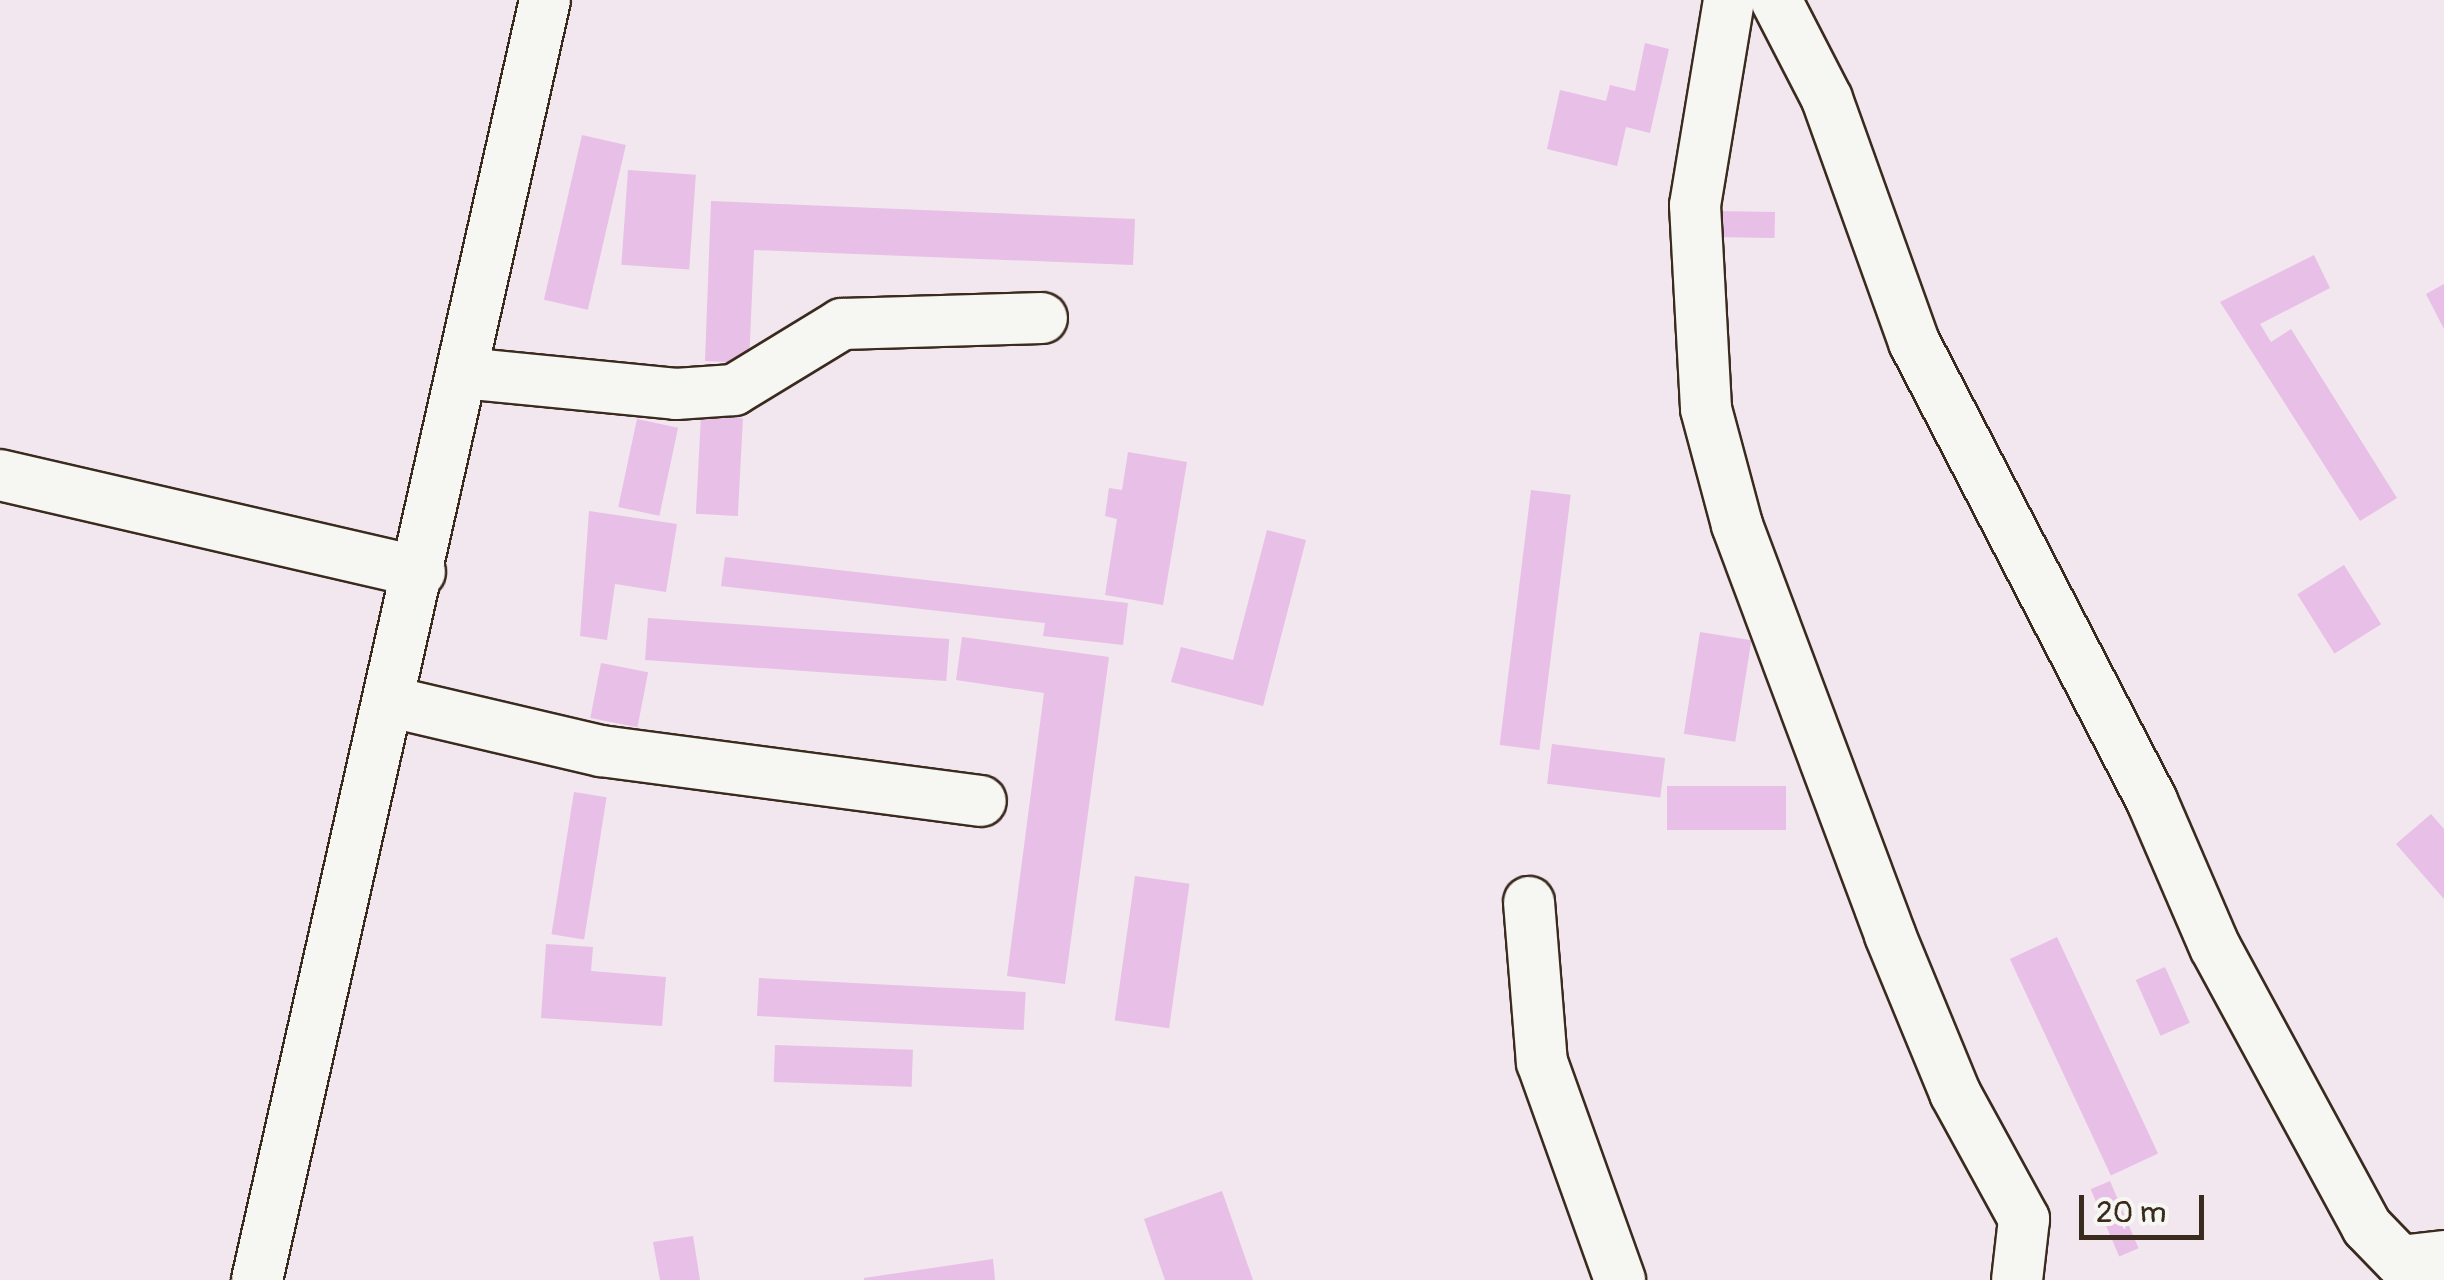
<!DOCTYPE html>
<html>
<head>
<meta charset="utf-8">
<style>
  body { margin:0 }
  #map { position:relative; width:2444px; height:1280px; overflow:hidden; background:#f2e6ef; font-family:Pangolin,sans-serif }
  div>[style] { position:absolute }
  .building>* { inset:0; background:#e8bfe7; transform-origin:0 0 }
  .roads { filter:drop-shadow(2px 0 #3b2a1e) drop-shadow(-2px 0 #3b2a1e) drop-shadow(0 2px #3b2a1e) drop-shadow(0 -2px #3b2a1e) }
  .minor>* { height:50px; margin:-25px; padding:0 25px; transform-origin:25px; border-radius:25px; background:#f6f6f2 }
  span { translate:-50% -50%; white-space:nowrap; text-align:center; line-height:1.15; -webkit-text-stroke:8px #f6f6f2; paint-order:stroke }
  .scale { position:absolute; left:2079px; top:1195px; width:125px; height:45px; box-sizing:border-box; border:5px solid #3b2a1e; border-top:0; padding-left:12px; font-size:30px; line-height:35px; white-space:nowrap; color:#3b2a1e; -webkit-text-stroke:8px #f6f6f2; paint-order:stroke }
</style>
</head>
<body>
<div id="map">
  <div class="building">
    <i style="clip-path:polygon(1645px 43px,1669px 49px,1650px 133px,1626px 127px,1617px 166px,1547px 149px,1560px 90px,1606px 101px,1610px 85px,1635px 91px)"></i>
    <i style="left:582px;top:135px;width:45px;height:169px;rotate:13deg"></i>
    <i style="left:628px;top:170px;width:68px;height:95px;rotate:4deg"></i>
    <i style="clip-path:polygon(711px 201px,1135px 219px,1133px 265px,754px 250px,749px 363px,705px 361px)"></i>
    <i style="left:1716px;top:211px;width:59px;height:26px;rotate:1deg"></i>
    <i style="clip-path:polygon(2314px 255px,2330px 288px,2260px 324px,2271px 342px,2291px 329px,2397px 498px,2360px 521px,2220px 302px)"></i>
    <i style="clip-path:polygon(2444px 284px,2444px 329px,2426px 294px)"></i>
    <i style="left:701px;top:416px;width:42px;height:98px;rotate:3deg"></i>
    <i style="left:637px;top:419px;width:42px;height:90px;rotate:12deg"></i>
    <i style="clip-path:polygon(1128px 452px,1187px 462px,1163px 605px,1105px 595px,1117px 519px,1105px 516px,1109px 488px,1122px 490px)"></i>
    <i style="left:1531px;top:490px;width:40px;height:257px;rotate:7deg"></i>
    <i style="clip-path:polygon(589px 511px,677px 524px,666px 592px,615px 584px,607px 640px,580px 636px)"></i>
    <i style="clip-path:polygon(1267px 530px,1306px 540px,1263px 706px,1171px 682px,1181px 647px,1233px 660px)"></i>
    <i style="clip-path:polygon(725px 557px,1128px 603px,1123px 645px,1043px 636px,1045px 623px,721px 586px)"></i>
    <i style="left:2344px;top:565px;width:70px;height:55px;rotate:58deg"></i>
    <i style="left:648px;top:618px;width:302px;height:42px;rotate:4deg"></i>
    <i style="left:1700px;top:632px;width:52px;height:103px;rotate:9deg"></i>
    <i style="clip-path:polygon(962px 637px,1109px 657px,1065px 984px,1007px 976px,1044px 693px,956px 680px)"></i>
    <i style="left:601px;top:663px;width:48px;height:56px;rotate:11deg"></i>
    <i style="left:1552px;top:744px;width:114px;height:40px;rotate:7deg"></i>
    <i style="left:1786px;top:786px;width:44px;height:119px;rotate:90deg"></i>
    <i style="left:574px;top:792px;width:33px;height:144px;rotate:9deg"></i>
    <i style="clip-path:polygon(2431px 814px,2444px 829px,2444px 899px,2396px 844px)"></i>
    <i style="left:1135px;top:876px;width:55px;height:146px;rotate:8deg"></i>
    <i style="left:2057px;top:937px;width:239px;height:52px;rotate:65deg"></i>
    <i style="clip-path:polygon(546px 944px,593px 947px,591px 971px,666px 977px,662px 1026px,541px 1018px)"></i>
    <i style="left:2165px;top:967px;width:61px;height:32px;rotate:66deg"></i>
    <i style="left:759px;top:978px;width:267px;height:38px;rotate:3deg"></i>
    <i style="left:775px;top:1045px;width:138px;height:37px;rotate:2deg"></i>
    <i style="left:2110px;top:1181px;width:73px;height:21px;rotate:67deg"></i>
    <i style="clip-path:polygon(1222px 1191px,1253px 1280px,1165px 1280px,1144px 1219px)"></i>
    <i style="clip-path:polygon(693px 1236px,700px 1280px,660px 1280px,653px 1242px)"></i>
    <i style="clip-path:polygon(993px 1259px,995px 1280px,864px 1280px,864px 1278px)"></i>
  </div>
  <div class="roads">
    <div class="minor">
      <i style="left:1729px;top:0;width:208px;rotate:99.4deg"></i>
      <i style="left:1695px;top:205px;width:204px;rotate:86.9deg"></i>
      <i style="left:1706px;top:409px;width:120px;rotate:75deg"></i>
      <i style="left:1737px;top:525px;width:438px;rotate:69.5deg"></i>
      <i style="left:1890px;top:935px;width:171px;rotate:67.6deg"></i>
      <i style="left:1955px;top:1093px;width:144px;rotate:61.3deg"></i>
      <i style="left:2024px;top:1219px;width:61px;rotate:96.5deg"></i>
      <i style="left:1776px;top:0;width:111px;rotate:62.7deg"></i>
      <i style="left:1827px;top:99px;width:258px;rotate:70.3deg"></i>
      <i style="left:1914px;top:342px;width:517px;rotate:62.59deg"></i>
      <i style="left:2152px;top:801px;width:159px;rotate:66.7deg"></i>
      <i style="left:2215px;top:947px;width:319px;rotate:61.5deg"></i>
      <i style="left:2367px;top:1227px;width:47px;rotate:45.9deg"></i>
      <i style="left:2400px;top:1261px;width:44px;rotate:-6.5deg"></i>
      <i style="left:463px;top:373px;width:214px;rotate:5.6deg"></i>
      <i style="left:676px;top:394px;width:58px;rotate:-3.9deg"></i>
      <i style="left:734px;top:390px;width:127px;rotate:-31.4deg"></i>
      <i style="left:842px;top:324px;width:200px;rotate:-1.7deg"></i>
      <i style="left:0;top:475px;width:431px;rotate:13deg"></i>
      <i style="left:392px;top:702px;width:215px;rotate:13.2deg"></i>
      <i style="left:601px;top:751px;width:383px;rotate:7.5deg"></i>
      <i style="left:1529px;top:902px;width:161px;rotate:85.4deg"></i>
      <i style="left:1542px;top:1062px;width:232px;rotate:70.3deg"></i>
      <i style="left:257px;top:1280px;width:1312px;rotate:-77.32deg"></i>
    </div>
  </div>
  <div class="scale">20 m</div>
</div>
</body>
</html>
